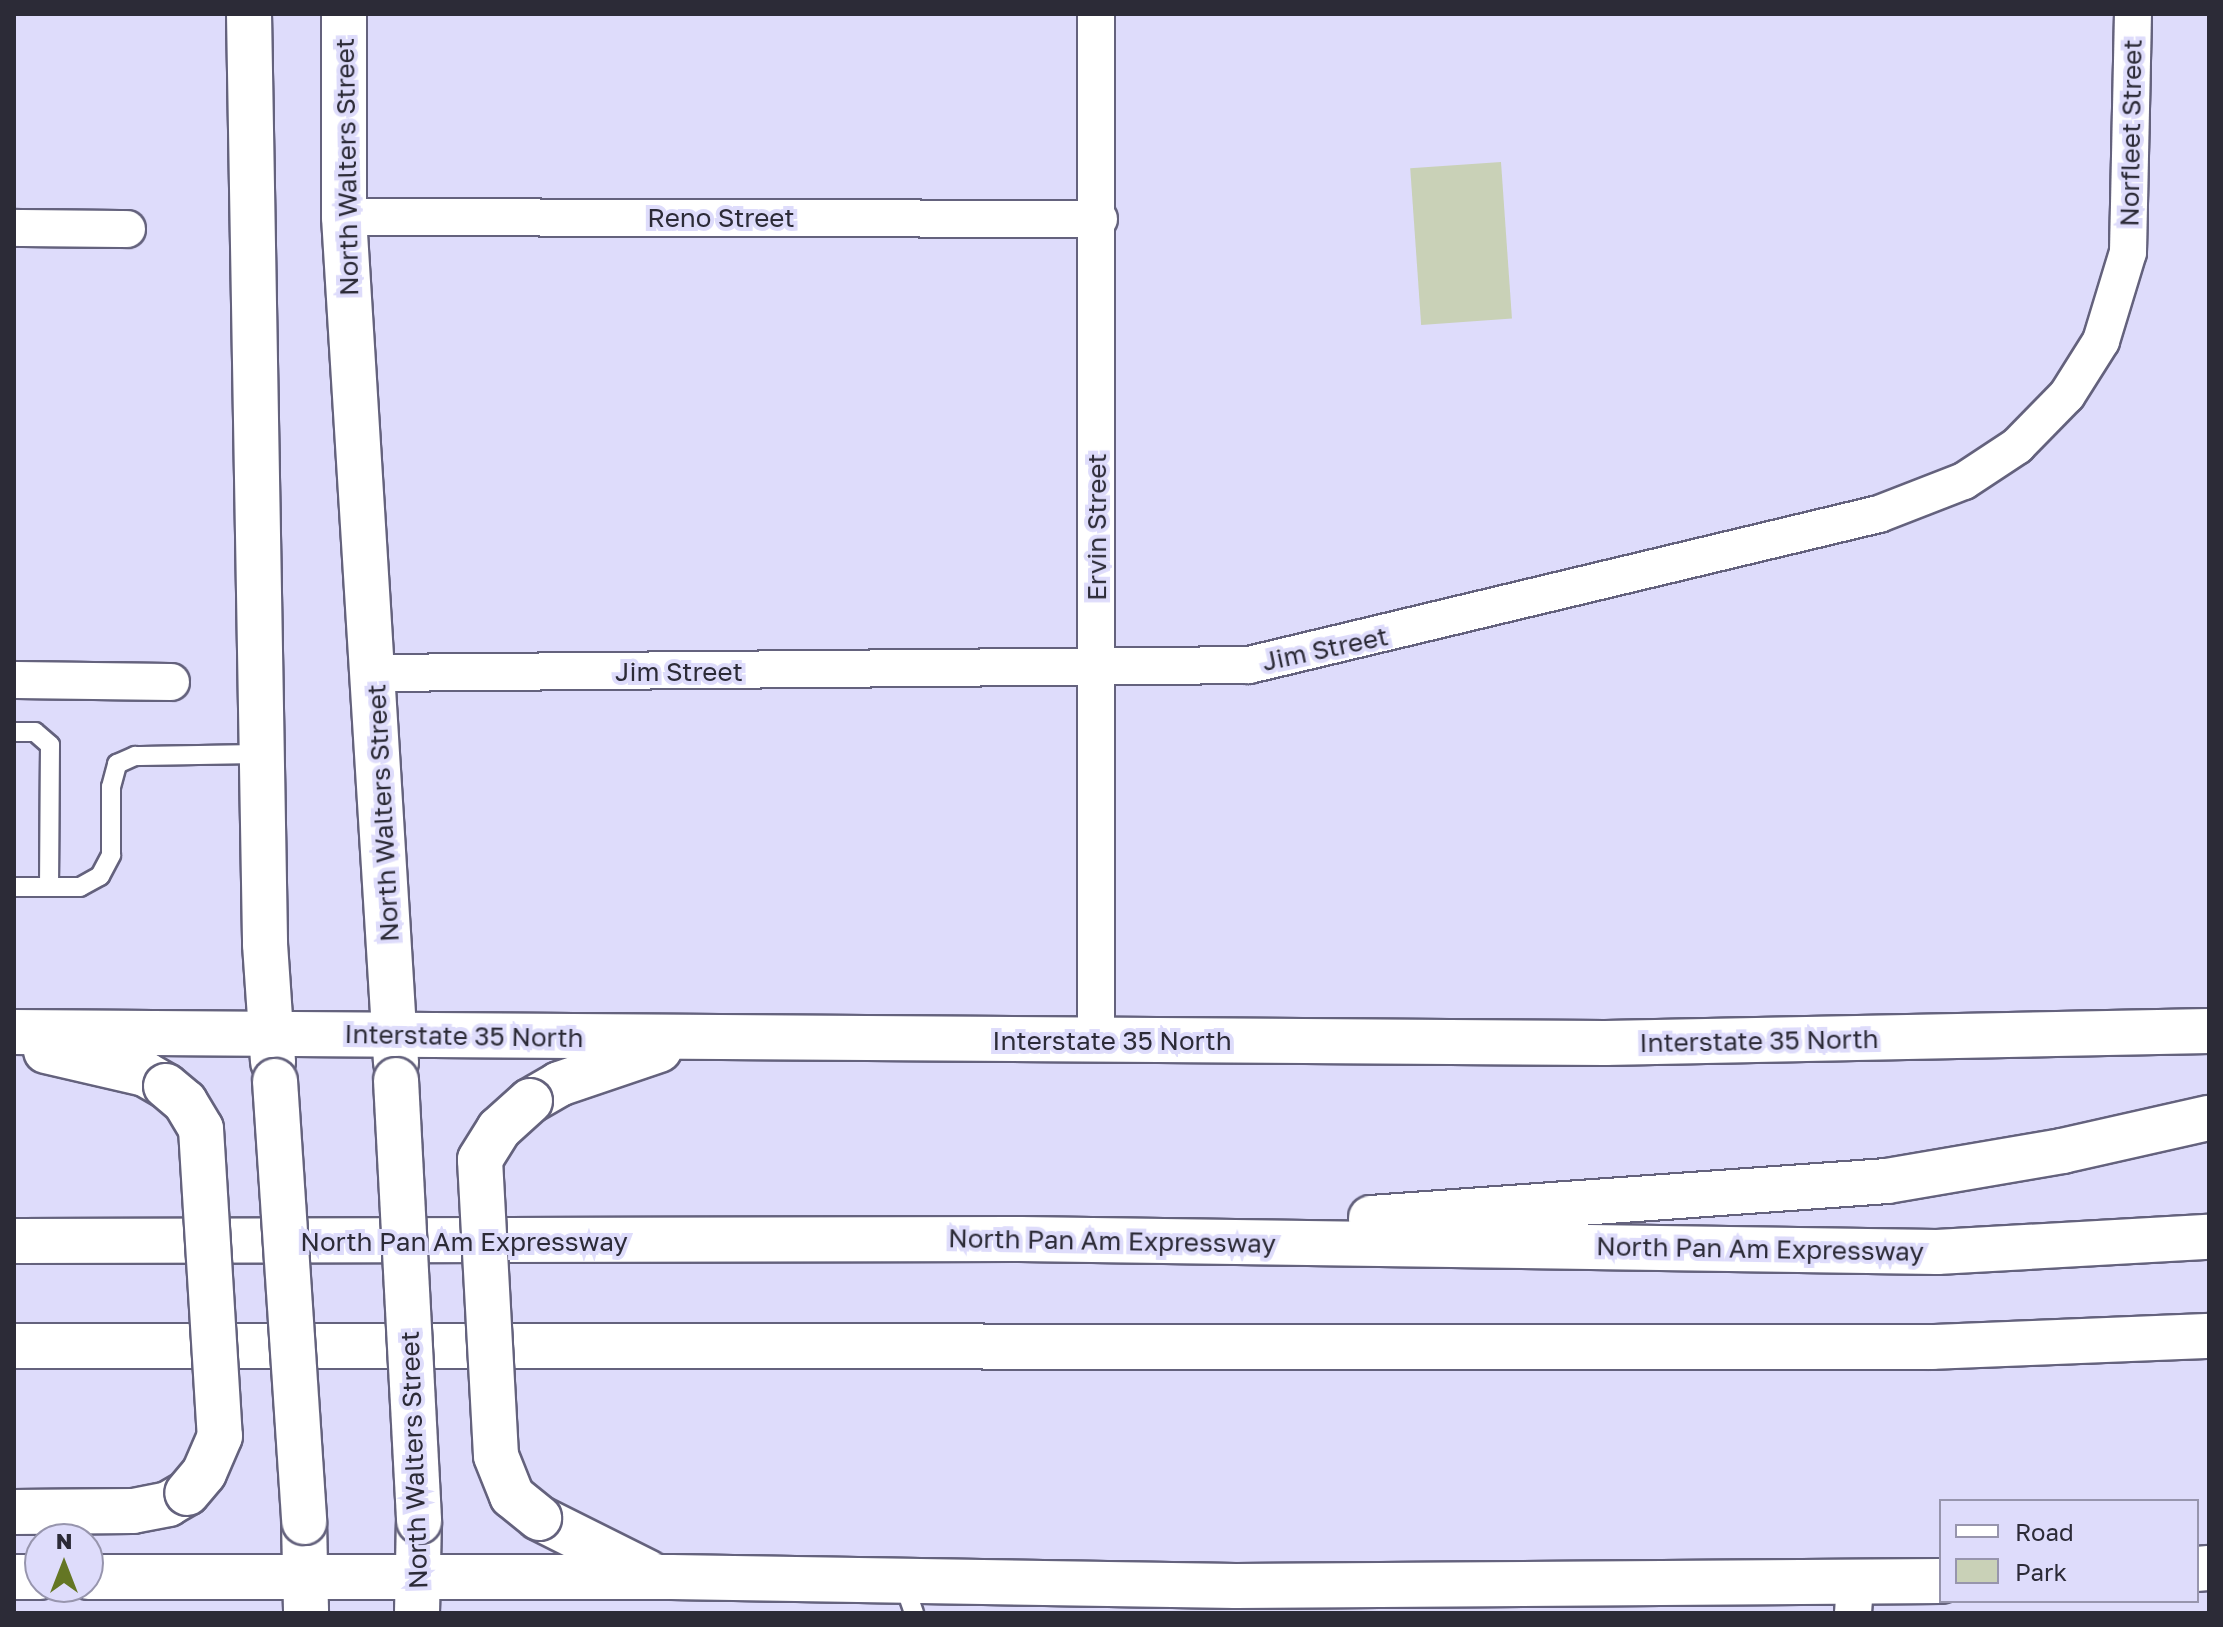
<!DOCTYPE html>
<html>
<head>
<meta charset="utf-8">
<style>
  body { margin:0 }
  #map { position:relative; width:2223px; height:1627px; overflow:hidden; background:#dedcfb; font-family:"Golos Text",sans-serif }
  div>[style] { position:absolute }
  .green>* { inset:0; background:#c9d1b7; transform-origin:0 0 }
  .roads { filter:drop-shadow(2px 0 #64627d) drop-shadow(-2px 0 #64627d) drop-shadow(0 2px #64627d) drop-shadow(0 -2px #64627d) }
  .lane>* { height:18px; margin:-9px; padding:0 9px; transform-origin:9px; border-radius:9px; background:#fff }
  .street>* { height:36px; margin:-18px; padding:0 18px; transform-origin:18px; border-radius:18px; background:#fff }
  .secondary>* { height:44px; margin:-22px; padding:0 22px; transform-origin:22px; border-radius:22px; background:#fff }
  .highway>* { height:44px; margin:-22px; padding:0 22px; transform-origin:22px; border-radius:22px; background:#fff }
  .bridges { filter:drop-shadow(2px 0 #64627d) drop-shadow(-2px 0 #64627d) drop-shadow(0 2px #64627d) drop-shadow(0 -2px #64627d) }
  .secondary-bridge>* { height:44px; margin:-22px; padding:0 22px; transform-origin:22px; border-radius:22px; background:#fff }
  span { translate:-50% -50%; white-space:nowrap; text-align:center; line-height:1.15; -webkit-text-stroke:8px #dedcfb; paint-order:stroke }
  .street-label { font-size:26px; color:#2c2b37 }
  .frame { position:absolute; inset:0; border:16px solid #2c2b37; pointer-events:none }
  .legend { position:absolute; left:1939px; top:1499px; width:260px; height:104px; box-sizing:border-box; background:#dedcfb; border:2px solid #9795ad; margin:0; padding:10px 14px; list-style:none; font-size:24px; color:#2c2b37 }
  .legend li { display:flex; align-items:center; gap:16px; height:40px }
  .legend b { width:40px; border:2px solid #9795ad }
  .north { position:absolute; left:24px; top:1523px; width:80px; height:80px; box-sizing:border-box; background:#dedcfb; border:2px solid #9795ad; border-radius:50%; rotate:0deg; font-size:22px; font-weight:700; line-height:32px; text-align:center; color:#2c2b37 }
  .north::after { content:''; display:block; margin:auto; width:28px; height:36px; background:#647624; clip-path:polygon(50% 0,100% 100%,50% 72%,0 100%) }
</style>
</head>
<body>
<div id="map">
  <div class="green">
    <i style="left:1501px;top:162px;width:157px;height:91px;rotate:86deg"></i>
  </div>
  <div class="roads">
    <div class="lane">
      <i style="left:14px;top:732px;width:21px"></i>
      <i style="left:35px;top:732px;width:20px;rotate:41deg"></i>
      <i style="left:50px;top:745px;width:142px;rotate:90.4deg"></i>
      <i style="left:14px;top:887px;width:66px"></i>
      <i style="left:80px;top:887px;width:23px;rotate:-29deg"></i>
      <i style="left:100px;top:876px;width:24px;rotate:-62deg"></i>
      <i style="left:111px;top:855px;width:68px;rotate:-90deg"></i>
      <i style="left:111px;top:787px;width:24px;rotate:-75deg"></i>
      <i style="left:117px;top:764px;width:20px;rotate:-24deg"></i>
      <i style="left:135px;top:756px;width:127px;rotate:-0.9deg"></i>
      <i style="left:903px;top:1581px;width:34px;rotate:71deg"></i>
    </div>
    <div class="street">
      <i style="left:344px;top:217px;width:755px;rotate:0.15deg"></i>
      <i style="left:14px;top:228px;width:113px;rotate:0.5deg"></i>
      <i style="left:375px;top:673px;width:874px;rotate:-0.52deg"></i>
      <i style="left:1249px;top:665px;width:648px;rotate:-13.48deg"></i>
      <i style="left:1879px;top:514px;width:91px;rotate:-21.2deg"></i>
      <i style="left:1964px;top:481px;width:64px;rotate:-33.4deg"></i>
      <i style="left:2017px;top:446px;width:71px;rotate:-45.6deg"></i>
      <i style="left:2067px;top:395px;width:64px;rotate:-57.8deg"></i>
      <i style="left:2101px;top:341px;width:93px;rotate:-73.1deg"></i>
      <i style="left:2128px;top:252px;width:238px;rotate:-88.8deg"></i>
      <i style="left:14px;top:680px;width:157px;rotate:0.7deg"></i>
      <i style="left:1096px;top:1041px;width:1027px;rotate:-90deg"></i>
      <i style="left:1853px;top:1613px;width:29px;rotate:-86deg"></i>
    </div>
    <div class="secondary">
      <i style="left:249px;top:14px;width:930px;rotate:89.01deg"></i>
      <i style="left:265px;top:944px;width:118px;rotate:86.1deg"></i>
      <i style="left:344px;top:14px;width:203px;rotate:90deg"></i>
      <i style="left:344px;top:217px;width:847px;rotate:86.48deg"></i>
      <i style="left:14px;top:1032px;width:1591px;rotate:0.4deg"></i>
      <i style="left:1605px;top:1043px;width:604px;rotate:-1.14deg"></i>
      <i style="left:46px;top:1051px;width:102px;rotate:13.1deg"></i>
      <i style="left:145px;top:1074px;width:24px;rotate:30deg"></i>
      <i style="left:530px;top:1101px;width:34px;rotate:-30deg"></i>
      <i style="left:559px;top:1084px;width:106px;rotate:-18.8deg"></i>
      <i style="left:14px;top:1512px;width:119px;rotate:-0.5deg"></i>
      <i style="left:133px;top:1511px;width:36px;rotate:-11deg"></i>
      <i style="left:168px;top:1504px;width:22px;rotate:-30deg"></i>
      <i style="left:539px;top:1518px;width:121px;rotate:26.6deg"></i>
      <i style="left:304px;top:1522px;width:91px;rotate:88.7deg"></i>
      <i style="left:2197px;top:1569px;width:12px;rotate:-5deg"></i>
      <i style="left:14px;top:1577px;width:26px"></i>
      <i style="left:88px;top:1577px;width:583px"></i>
      <i style="left:671px;top:1577px;width:565px;rotate:0.91deg"></i>
      <i style="left:1236px;top:1586px;width:705px;rotate:-0.41deg"></i>
      <i style="left:417px;top:1613px;width:92px;rotate:-88.8deg"></i>
    </div>
    <div class="highway">
      <i style="left:1371px;top:1218px;width:517px;rotate:-4.1deg"></i>
      <i style="left:1887px;top:1181px;width:178px;rotate:-9.7deg"></i>
      <i style="left:2062px;top:1151px;width:151px;rotate:-12.7deg"></i>
      <i style="left:14px;top:1241px;width:1006px;rotate:-0.11deg"></i>
      <i style="left:1020px;top:1239px;width:917px;rotate:0.81deg"></i>
      <i style="left:1937px;top:1252px;width:272px;rotate:-3.2deg"></i>
      <i style="left:14px;top:1346px;width:1918px;rotate:0.03deg"></i>
      <i style="left:1932px;top:1347px;width:277px;rotate:-2.3deg"></i>
    </div>
  </div>
  <div class="bridges">
    <div class="secondary-bridge">
      <i style="left:396px;top:1080px;width:442px;rotate:87deg"></i>
      <i style="left:275px;top:1081px;width:442px;rotate:86.2deg"></i>
      <i style="left:166px;top:1086px;width:25px;rotate:40deg"></i>
      <i style="left:185px;top:1102px;width:31px;rotate:59deg"></i>
      <i style="left:201px;top:1129px;width:308px;rotate:86.5deg"></i>
      <i style="left:220px;top:1436px;width:40px;rotate:113.4deg"></i>
      <i style="left:204px;top:1473px;width:26px;rotate:130deg"></i>
      <i style="left:530px;top:1101px;width:42px;rotate:137.9deg"></i>
      <i style="left:499px;top:1129px;width:36px;rotate:122deg"></i>
      <i style="left:480px;top:1160px;width:296px;rotate:86.9deg"></i>
      <i style="left:496px;top:1456px;width:43px;rotate:68.2deg"></i>
      <i style="left:512px;top:1496px;width:35px;rotate:39deg"></i>
    </div>
  </div>
  <div class="street-label">
    <span style="left:2131px;top:133px;rotate:-89deg">Norfleet Street</span>
    <span style="left:347px;top:167px;rotate:-91deg">North Walters Street</span>
    <span style="left:721px;top:218px">Reno Street</span>
    <span style="left:1097px;top:527px;rotate:-90deg">Ervin Street</span>
    <span style="left:1325px;top:649px;rotate:-12deg">Jim Street</span>
    <span style="left:679px;top:672px">Jim Street</span>
    <span style="left:383px;top:813px;rotate:-93deg">North Walters Street</span>
    <span style="left:464px;top:1036px;rotate:1deg">Interstate 35 North</span>
    <span style="left:1112px;top:1041px">Interstate 35 North</span>
    <span style="left:1759px;top:1041px;rotate:-1deg">Interstate 35 North</span>
    <span style="left:1112px;top:1241px;rotate:1deg">North Pan Am Expressway</span>
    <span style="left:464px;top:1242px">North Pan Am Expressway</span>
    <span style="left:1760px;top:1249px;rotate:1deg">North Pan Am Expressway</span>
    <span style="left:414px;top:1460px;rotate:-92deg">North Walters Street</span>
  </div>
  <div class="frame"></div>
  <ul class="legend">
  <li><b style="height:10px;background:#fff"></b>Road</li>
  <li><b style="height:22px;background:#c9d1b7"></b>Park</li>
  </ul>
  <div class="north">N</div>
</div>
</body>
</html>
